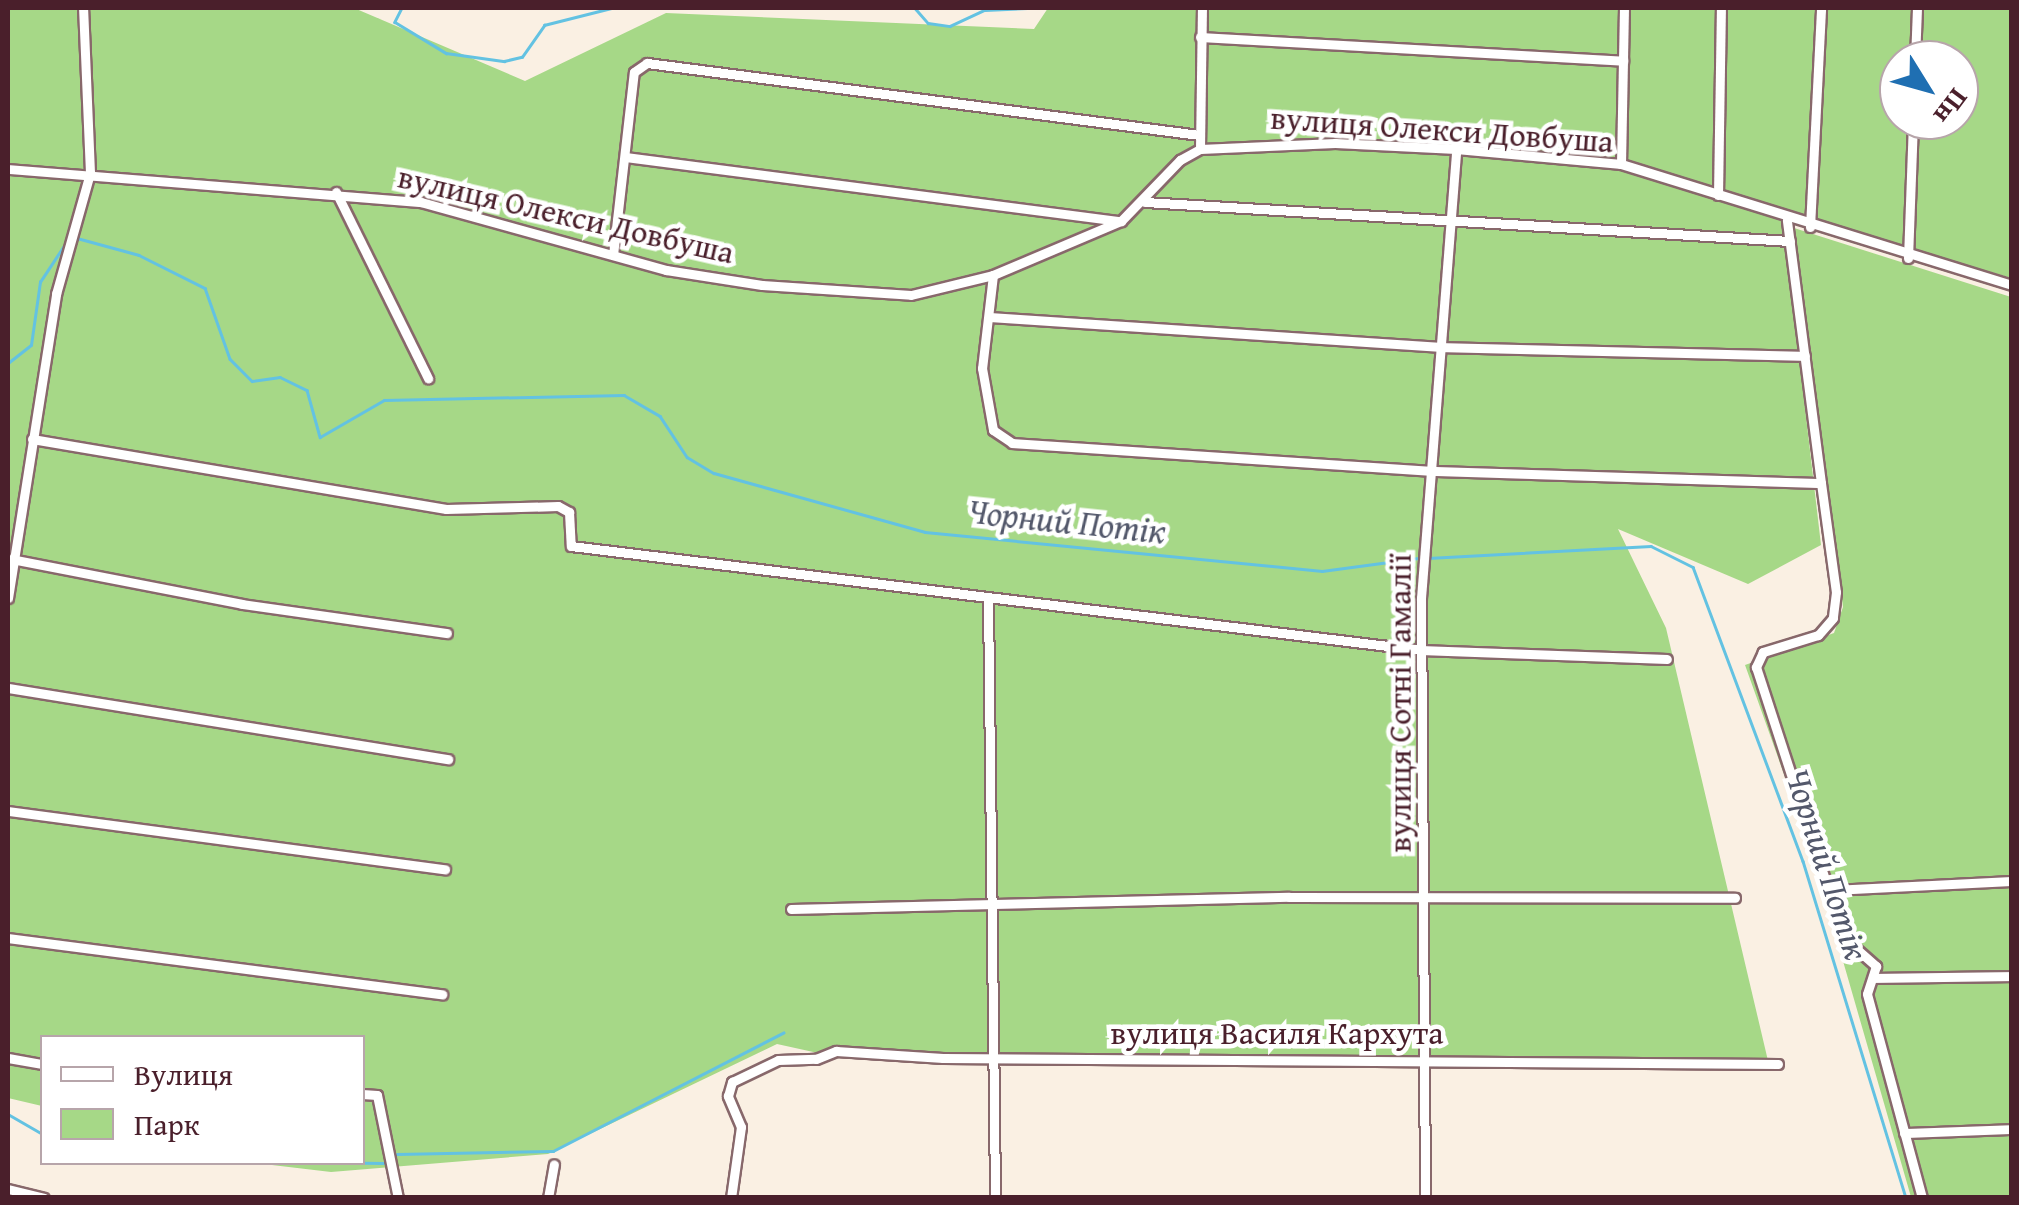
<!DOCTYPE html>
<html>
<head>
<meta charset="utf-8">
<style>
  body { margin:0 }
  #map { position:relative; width:2019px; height:1205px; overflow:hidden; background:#faf0e3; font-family:"Gentium Book Plus",serif }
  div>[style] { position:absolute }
  .green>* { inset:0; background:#a6d887 }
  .stream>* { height:2.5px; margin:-1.25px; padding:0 1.25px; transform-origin:1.25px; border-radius:1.25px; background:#63c2e2 }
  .roads { filter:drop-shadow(2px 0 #88686b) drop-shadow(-2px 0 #88686b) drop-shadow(0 2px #88686b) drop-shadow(0 -2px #88686b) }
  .street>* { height:9px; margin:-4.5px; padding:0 4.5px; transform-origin:4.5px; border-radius:4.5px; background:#fff }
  span { translate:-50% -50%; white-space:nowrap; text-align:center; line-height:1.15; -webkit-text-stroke:9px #fff; paint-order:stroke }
  .street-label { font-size:32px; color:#4a1f2b }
  .water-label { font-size:35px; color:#53586b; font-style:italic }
  .frame { position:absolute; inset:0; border:10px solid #4a1f2b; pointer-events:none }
  .legend { position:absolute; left:40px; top:1035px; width:325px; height:130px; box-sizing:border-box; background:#fff; border:2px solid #b7a5aa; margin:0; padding:12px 18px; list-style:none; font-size:30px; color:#4a1f2b }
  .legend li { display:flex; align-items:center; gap:20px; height:50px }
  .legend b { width:50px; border:2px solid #b7a5aa }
  .north { position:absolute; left:1879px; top:40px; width:100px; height:100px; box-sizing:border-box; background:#fff; border:2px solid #b7a5aa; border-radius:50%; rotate:127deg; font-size:28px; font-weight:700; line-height:40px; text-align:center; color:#4a1f2b }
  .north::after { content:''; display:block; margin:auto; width:35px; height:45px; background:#1f6fb2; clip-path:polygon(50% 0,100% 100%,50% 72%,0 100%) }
</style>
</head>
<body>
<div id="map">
  <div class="green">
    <i style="clip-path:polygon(evenodd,8px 8px,354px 8px,525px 81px,666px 13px,1034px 29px,1048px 8px,2011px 8px,2011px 278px,1782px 210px,1821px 545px,1748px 584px,1618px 529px,1666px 628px,1769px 1065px,836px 1057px,777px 1044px,548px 1154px,331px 1172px,255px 1163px,362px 1162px,362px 1038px,42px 1038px,42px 1106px,8px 1098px,8px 8px,1899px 60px,1959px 60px,1959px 120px,1899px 120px,1899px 60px)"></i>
    <i style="clip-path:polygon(1794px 228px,2011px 297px,2011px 1197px,1911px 1197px,1811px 850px,1745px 665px,1834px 633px,1843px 607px)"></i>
  </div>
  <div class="stream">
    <i style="left:402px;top:8px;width:16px;rotate:117deg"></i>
    <i style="left:395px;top:22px;width:60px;rotate:31.3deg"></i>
    <i style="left:446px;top:53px;width:59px;rotate:7.9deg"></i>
    <i style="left:504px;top:61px;width:18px;rotate:-13deg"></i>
    <i style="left:522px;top:57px;width:39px;rotate:-55deg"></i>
    <i style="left:544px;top:25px;width:69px;rotate:-14.2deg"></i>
    <i style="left:915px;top:8px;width:20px;rotate:49deg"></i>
    <i style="left:928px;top:23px;width:22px;rotate:8deg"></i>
    <i style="left:950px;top:26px;width:38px;rotate:-25deg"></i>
    <i style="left:985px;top:10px;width:42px;rotate:-2.7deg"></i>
    <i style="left:77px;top:238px;width:64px;rotate:15.3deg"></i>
    <i style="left:139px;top:255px;width:74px;rotate:26.6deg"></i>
    <i style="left:205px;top:288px;width:75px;rotate:70.6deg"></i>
    <i style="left:230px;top:359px;width:31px;rotate:45deg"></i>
    <i style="left:252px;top:381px;width:28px;rotate:-8deg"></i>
    <i style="left:280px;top:377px;width:30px;rotate:26deg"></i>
    <i style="left:307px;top:390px;width:49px;rotate:74.5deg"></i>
    <i style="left:320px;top:437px;width:74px;rotate:-30deg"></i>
    <i style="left:384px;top:400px;width:240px;rotate:-1.2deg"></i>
    <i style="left:624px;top:395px;width:42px;rotate:30.3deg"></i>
    <i style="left:660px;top:416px;width:49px;rotate:56.6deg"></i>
    <i style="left:687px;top:457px;width:31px;rotate:31deg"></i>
    <i style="left:714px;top:473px;width:219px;rotate:15.6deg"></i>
    <i style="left:925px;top:532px;width:399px;rotate:5.6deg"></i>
    <i style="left:1322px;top:571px;width:99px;rotate:-7.6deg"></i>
    <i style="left:8px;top:363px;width:29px;rotate:-38deg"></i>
    <i style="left:31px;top:345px;width:64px;rotate:-81.9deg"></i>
    <i style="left:40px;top:282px;width:53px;rotate:-56.6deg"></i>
    <i style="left:1428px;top:558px;width:223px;rotate:-3.1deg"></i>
    <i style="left:1651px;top:546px;width:47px;rotate:26.6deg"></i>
    <i style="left:1693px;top:567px;width:314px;rotate:69.5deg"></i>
    <i style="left:1803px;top:861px;width:352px;rotate:73deg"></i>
    <i style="left:8px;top:1114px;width:39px;rotate:30deg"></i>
    <i style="left:397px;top:1154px;width:156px;rotate:-1.1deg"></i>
    <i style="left:553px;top:1151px;width:259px;rotate:-27.2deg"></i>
    <i style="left:309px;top:1162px;width:74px;rotate:0.8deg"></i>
  </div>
  <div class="roads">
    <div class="street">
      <i style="left:1200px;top:37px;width:424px;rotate:3.2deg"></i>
      <i style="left:1915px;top:60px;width:52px;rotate:-87.8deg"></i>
      <i style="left:1200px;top:149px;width:141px;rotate:-89.2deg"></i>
      <i style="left:626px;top:157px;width:499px;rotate:7.4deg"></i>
      <i style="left:1621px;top:164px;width:156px;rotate:-88.9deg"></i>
      <i style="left:8px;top:169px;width:414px;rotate:4.6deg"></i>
      <i style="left:421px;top:202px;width:254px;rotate:15.5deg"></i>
      <i style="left:666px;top:270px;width:97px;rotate:8.9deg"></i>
      <i style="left:762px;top:285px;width:149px;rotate:3.8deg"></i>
      <i style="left:911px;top:295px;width:84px;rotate:-13.7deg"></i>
      <i style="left:993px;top:275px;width:139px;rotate:-22.9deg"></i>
      <i style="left:1121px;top:221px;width:85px;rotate:-46deg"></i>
      <i style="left:1180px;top:160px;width:23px;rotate:-29deg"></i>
      <i style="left:1200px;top:149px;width:135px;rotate:-2.5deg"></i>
      <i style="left:1335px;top:143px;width:121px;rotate:2.8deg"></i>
      <i style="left:1456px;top:149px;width:166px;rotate:5.2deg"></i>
      <i style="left:1621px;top:164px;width:409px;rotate:17.2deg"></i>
      <i style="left:336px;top:192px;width:208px;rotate:63.7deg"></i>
      <i style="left:1718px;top:195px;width:187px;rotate:-89.1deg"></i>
      <i style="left:1145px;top:202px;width:646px;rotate:3.46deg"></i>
      <i style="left:1810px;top:227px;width:219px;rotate:-87.1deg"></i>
      <i style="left:613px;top:255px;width:184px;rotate:-83.5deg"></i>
      <i style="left:634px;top:72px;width:16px;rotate:-35deg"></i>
      <i style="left:647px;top:63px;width:557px;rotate:7.43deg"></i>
      <i style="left:1908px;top:258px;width:138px;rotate:-87.9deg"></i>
      <i style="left:993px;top:275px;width:94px;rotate:96.7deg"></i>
      <i style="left:982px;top:368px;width:63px;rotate:79.9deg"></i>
      <i style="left:993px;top:430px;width:23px;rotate:34deg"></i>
      <i style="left:1012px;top:443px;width:421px;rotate:3.8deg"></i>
      <i style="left:1432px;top:471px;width:389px;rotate:1.8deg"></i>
      <i style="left:1821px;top:483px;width:265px;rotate:-97.4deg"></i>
      <i style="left:990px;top:317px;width:452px;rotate:3.8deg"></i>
      <i style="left:1441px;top:347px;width:364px;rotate:1.4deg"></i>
      <i style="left:32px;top:439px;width:420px;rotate:9.6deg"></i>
      <i style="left:446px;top:509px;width:112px;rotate:-1.5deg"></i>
      <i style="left:558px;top:506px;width:13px;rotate:29deg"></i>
      <i style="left:569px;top:512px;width:34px;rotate:87deg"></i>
      <i style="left:571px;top:546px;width:855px;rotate:6.98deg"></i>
      <i style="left:1420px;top:650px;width:247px;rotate:2.1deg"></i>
      <i style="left:1821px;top:483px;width:110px;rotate:82.2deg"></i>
      <i style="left:1836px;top:592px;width:26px;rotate:97deg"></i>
      <i style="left:1833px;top:618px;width:23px;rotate:131deg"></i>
      <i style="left:1818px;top:635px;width:58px;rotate:162.8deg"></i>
      <i style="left:1763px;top:652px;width:17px;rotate:115deg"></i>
      <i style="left:1756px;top:667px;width:285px;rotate:72deg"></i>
      <i style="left:1844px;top:938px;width:43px;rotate:41.2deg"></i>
      <i style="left:1876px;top:966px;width:29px;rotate:108deg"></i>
      <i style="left:1867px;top:994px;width:211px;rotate:74.9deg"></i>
      <i style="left:11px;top:559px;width:235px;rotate:11deg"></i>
      <i style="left:242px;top:604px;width:207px;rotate:8.1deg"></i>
      <i style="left:988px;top:597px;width:601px;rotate:89.33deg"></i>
      <i style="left:8px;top:598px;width:308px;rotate:-81deg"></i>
      <i style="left:56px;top:294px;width:126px;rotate:-74.3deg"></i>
      <i style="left:90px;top:173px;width:165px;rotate:-92.4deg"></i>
      <i style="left:8px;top:688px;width:446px;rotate:9.2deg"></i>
      <i style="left:8px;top:811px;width:441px;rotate:7.6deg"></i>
      <i style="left:1832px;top:890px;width:180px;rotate:-2.9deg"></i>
      <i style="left:791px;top:909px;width:498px;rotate:-1.4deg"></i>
      <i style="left:1289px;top:897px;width:446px;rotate:0.1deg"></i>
      <i style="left:8px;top:938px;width:438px;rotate:7.4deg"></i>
      <i style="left:1875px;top:978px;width:137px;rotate:-0.8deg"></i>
      <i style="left:8px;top:1058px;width:35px;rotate:10deg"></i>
      <i style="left:362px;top:1094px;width:15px;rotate:4deg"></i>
      <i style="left:377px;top:1095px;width:105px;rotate:78.5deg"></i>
      <i style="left:1904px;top:1133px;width:108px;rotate:-2.1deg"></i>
      <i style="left:8px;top:1189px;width:37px;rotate:14deg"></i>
      <i style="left:548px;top:1198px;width:34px;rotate:-80deg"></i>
      <i style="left:731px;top:1198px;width:72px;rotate:-82deg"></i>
      <i style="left:741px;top:1127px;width:34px;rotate:-113deg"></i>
      <i style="left:728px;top:1096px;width:15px;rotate:-74deg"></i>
      <i style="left:732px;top:1082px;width:51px;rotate:-25.6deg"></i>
      <i style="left:778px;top:1060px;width:38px;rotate:-2deg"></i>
      <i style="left:816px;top:1059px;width:22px;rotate:-22deg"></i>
      <i style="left:836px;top:1051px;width:107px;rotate:3.7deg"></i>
      <i style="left:943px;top:1058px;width:835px;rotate:0.41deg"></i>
      <i style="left:1425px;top:1198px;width:600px;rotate:-90.38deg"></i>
      <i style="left:1421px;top:598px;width:450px;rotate:-85.5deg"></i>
    </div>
  </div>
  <div class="street-label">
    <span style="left:1442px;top:130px;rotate:4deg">вулиця Олекси Довбуша</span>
    <span style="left:566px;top:215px;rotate:13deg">вулиця Олекси Довбуша</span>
    <span style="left:1400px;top:703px;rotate:-90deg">вулиця Сотні Гамалії</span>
    <span style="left:1277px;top:1033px">вулиця Василя Кархута</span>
  </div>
  <div class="water-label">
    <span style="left:1067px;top:521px;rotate:6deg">Чорний Потік</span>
    <span style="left:1827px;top:864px;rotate:72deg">Чорний Потік</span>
  </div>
  <div class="frame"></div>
  <ul class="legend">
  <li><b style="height:12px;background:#fff"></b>Вулиця</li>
  <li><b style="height:28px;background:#a6d887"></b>Парк</li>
  </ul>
  <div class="north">Пн</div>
</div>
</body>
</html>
